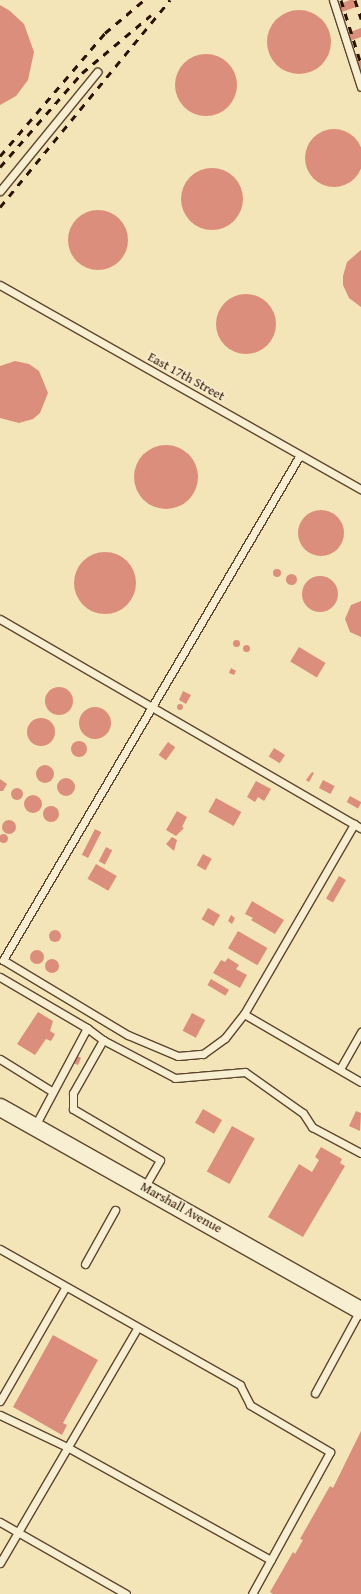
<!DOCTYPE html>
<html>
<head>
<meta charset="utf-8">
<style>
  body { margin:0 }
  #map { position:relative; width:361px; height:1594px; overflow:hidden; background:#f4e5b8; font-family:"Gentium Book Plus",serif }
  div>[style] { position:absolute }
  .building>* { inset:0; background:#dc8e7c; transform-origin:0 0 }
  .round { border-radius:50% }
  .roads { filter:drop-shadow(1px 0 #5c462e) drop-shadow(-1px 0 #5c462e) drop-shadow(0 1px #5c462e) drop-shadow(0 -1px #5c462e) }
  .service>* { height:7px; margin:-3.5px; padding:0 3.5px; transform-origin:3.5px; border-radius:3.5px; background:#f8eed1 }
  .tertiary>* { height:17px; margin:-8.5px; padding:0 8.5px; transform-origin:8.5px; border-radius:8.5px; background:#f8eed1 }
  .rail>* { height:3px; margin-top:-1.5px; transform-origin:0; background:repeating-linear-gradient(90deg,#2a1100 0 7px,transparent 0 14px) }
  span { translate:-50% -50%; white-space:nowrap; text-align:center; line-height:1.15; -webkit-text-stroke:3px #f8eed1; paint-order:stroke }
  .street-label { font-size:13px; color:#2a1100 }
</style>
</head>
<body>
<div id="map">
  <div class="building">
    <i style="clip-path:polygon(350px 0,354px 0,356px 7px,339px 13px,337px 5px)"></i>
    <i style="clip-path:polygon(0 5px,10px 11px,24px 24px,34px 52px,28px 80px,16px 96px,0 105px)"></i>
    <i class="round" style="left:267px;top:10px;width:64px;height:64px"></i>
    <i style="clip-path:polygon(361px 28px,361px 37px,347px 42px,345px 34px)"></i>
    <i class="round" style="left:175px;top:54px;width:62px;height:62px"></i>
    <i style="clip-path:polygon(361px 60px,361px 69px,358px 70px,355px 62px)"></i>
    <i class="round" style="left:305px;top:129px;width:58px;height:58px"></i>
    <i class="round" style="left:181px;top:168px;width:62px;height:62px"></i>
    <i class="round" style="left:68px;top:210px;width:60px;height:60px"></i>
    <i style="clip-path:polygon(361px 250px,361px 307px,349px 298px,343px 285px,343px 276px,347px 262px)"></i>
    <i class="round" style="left:216px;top:294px;width:60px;height:60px"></i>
    <i style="clip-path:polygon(15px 361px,29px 364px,39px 371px,48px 393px,40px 413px,33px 419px,19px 423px,0 418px,0 366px)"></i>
    <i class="round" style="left:134px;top:445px;width:64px;height:64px"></i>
    <i class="round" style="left:298px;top:510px;width:46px;height:46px"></i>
    <i class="round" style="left:74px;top:552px;width:62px;height:62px"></i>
    <i class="round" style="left:273px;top:569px;width:8px;height:8px"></i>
    <i class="round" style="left:285.5px;top:573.5px;width:11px;height:11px"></i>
    <i class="round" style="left:302px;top:576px;width:36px;height:36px"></i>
    <i style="clip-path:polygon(361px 601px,361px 637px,350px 632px,345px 619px,351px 605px)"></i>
    <i class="round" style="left:232.5px;top:639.5px;width:7px;height:7px"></i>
    <i class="round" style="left:242.5px;top:644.5px;width:7px;height:7px"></i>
    <i style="left:299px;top:647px;width:31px;height:17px;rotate:31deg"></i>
    <i style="clip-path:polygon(231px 668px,236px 671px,234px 675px,229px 673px)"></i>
    <i class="round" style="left:45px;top:687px;width:28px;height:28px"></i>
    <i style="clip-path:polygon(183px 691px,191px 695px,186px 704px,179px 700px)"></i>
    <i class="round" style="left:177px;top:704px;width:6px;height:6px"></i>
    <i class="round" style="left:79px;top:707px;width:32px;height:32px"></i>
    <i class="round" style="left:27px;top:718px;width:28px;height:28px"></i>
    <i class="round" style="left:71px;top:741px;width:16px;height:16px"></i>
    <i style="left:168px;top:742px;width:9px;height:16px;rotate:36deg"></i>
    <i style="left:274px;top:748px;width:13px;height:10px;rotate:32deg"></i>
    <i class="round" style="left:36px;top:765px;width:18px;height:18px"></i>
    <i style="clip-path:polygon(312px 772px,314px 773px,309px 782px,306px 780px)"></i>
    <i class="round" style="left:57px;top:778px;width:18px;height:18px"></i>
    <i style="clip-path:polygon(0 779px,7px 784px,3px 791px,0 791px)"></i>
    <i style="left:323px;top:780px;width:13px;height:9px;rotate:27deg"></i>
    <i style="clip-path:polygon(256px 781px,271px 789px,264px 801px,258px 797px,255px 802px,247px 797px)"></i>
    <i class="round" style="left:11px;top:788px;width:12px;height:12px"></i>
    <i class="round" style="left:24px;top:795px;width:18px;height:18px"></i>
    <i style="left:350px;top:796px;width:13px;height:7px;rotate:29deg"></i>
    <i style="left:216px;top:798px;width:29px;height:16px;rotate:29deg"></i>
    <i class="round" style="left:43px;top:806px;width:16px;height:16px"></i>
    <i style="clip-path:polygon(177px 811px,187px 817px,182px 827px,184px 828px,176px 836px,166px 830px)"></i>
    <i class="round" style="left:2px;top:820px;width:14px;height:14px"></i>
    <i style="left:95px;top:829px;width:7px;height:29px;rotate:27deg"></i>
    <i class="round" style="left:-1.5px;top:833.5px;width:9px;height:9px"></i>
    <i style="clip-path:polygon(172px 837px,177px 840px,174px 851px,166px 844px)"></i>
    <i style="left:106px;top:847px;width:7px;height:16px;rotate:27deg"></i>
    <i style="left:203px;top:854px;width:10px;height:13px;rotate:29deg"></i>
    <i style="left:96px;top:864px;width:24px;height:17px;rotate:30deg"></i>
    <i style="left:339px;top:876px;width:8px;height:26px;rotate:30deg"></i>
    <i style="clip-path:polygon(252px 901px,284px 920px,275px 934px,251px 920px,253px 918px,245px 914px)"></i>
    <i style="left:208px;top:908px;width:14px;height:13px;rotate:30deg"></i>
    <i style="clip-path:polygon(231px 915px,235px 918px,232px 924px,228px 921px)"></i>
    <i class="round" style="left:49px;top:930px;width:12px;height:12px"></i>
    <i style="left:238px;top:931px;width:34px;height:20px;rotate:30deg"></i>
    <i class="round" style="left:30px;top:950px;width:14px;height:14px"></i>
    <i style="clip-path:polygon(228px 958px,239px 965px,236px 969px,247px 975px,240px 988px,213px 973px,221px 960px,225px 962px)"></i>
    <i class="round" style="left:45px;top:959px;width:14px;height:14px"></i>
    <i style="left:211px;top:979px;width:21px;height:7px;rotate:31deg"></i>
    <i style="clip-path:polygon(38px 1012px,53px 1021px,50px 1031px,55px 1034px,51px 1041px,46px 1039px,35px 1055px,17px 1044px)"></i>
    <i style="left:192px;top:1013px;width:15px;height:20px;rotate:28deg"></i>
    <i style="clip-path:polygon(76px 1055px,81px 1058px,78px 1065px,73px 1063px)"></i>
    <i style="left:203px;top:1109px;width:22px;height:16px;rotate:30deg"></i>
    <i style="clip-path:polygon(356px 1111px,361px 1113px,360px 1131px,349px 1126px)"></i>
    <i style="left:232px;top:1126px;width:26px;height:52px;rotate:29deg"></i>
    <i style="clip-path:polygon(321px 1147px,342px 1159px,340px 1163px,345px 1166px,303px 1237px,268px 1217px,299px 1164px,312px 1172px,319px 1160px,315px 1157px)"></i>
    <i style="clip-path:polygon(53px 1335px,98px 1360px,63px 1423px,67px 1425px,62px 1435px,13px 1407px)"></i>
    <i style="clip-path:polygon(361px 1431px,361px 1594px,273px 1594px,270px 1592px,293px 1552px,295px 1554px,303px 1540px,300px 1539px,330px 1486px,333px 1488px)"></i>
  </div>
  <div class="roads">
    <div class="service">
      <i style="left:333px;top:0;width:91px;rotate:72.2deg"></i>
      <i style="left:0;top:191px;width:154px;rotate:-50.8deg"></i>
      <i style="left:0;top:285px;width:415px;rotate:29.5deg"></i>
      <i style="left:300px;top:455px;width:586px;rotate:120.46deg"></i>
      <i style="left:3px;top:960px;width:146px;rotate:31deg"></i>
      <i style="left:128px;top:1035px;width:54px;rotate:22.8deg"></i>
      <i style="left:178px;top:1056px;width:25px;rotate:-5deg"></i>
      <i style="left:203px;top:1054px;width:27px;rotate:-36deg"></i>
      <i style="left:225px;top:1038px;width:31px;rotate:-52deg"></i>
      <i style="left:244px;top:1014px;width:220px;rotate:-59.9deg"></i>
      <i style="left:0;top:619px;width:417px;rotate:30.1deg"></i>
      <i style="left:0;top:977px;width:101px;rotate:30.4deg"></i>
      <i style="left:87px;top:1028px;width:111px;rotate:118deg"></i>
      <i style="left:244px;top:1014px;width:135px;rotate:30.2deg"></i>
      <i style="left:87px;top:1028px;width:20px;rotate:37deg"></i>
      <i style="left:0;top:1059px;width:62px;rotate:31.9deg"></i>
      <i style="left:340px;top:1069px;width:43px;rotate:-60.4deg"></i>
      <i style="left:144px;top:1188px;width:32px;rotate:-60deg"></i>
      <i style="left:160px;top:1160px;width:101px;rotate:-149.6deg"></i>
      <i style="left:73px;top:1109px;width:16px;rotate:-90deg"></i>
      <i style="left:73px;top:1093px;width:61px;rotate:-60.5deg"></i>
      <i style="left:103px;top:1040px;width:81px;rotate:27.8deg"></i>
      <i style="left:175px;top:1078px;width:70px;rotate:-4.9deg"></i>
      <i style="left:245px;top:1072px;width:71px;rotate:35.3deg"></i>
      <i style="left:303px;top:1113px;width:17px;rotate:57deg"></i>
      <i style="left:312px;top:1127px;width:55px;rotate:28deg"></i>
      <i style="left:0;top:1249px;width:276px;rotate:29.5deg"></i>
      <i style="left:240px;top:1385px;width:22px;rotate:63deg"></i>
      <i style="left:250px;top:1405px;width:93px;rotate:30.4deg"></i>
      <i style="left:330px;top:1452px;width:162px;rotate:118.8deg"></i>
      <i style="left:85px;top:1264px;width:62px;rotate:-60.9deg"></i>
      <i style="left:315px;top:1393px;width:94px;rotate:-61.5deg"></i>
      <i style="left:0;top:1401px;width:130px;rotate:-60.1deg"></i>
      <i style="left:0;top:1415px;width:74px;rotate:25.5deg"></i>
      <i style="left:67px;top:1447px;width:233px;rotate:29deg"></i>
      <i style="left:0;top:1522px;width:145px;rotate:29.7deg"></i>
      <i style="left:0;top:1563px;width:271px;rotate:-59.7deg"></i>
    </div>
    <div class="tertiary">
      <i style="left:0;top:1107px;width:414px;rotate:29.4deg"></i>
    </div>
  </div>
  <div class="rail">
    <i style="left:341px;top:0;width:67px;rotate:72.6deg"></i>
    <i style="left:355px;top:0;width:20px;rotate:72deg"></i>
    <i style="left:0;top:156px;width:162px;rotate:-49.5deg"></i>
    <i style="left:105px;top:33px;width:51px;rotate:-40.2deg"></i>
    <i style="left:0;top:167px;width:125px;rotate:-48.9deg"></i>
    <i style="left:82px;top:73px;width:90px;rotate:-40deg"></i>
    <i style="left:0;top:207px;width:268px;rotate:-50.6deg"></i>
  </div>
  <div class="street-label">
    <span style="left:186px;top:377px;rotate:29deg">East 17th Street</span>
    <span style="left:181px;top:1208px;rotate:29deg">Marshall Avenue</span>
  </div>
</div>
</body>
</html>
